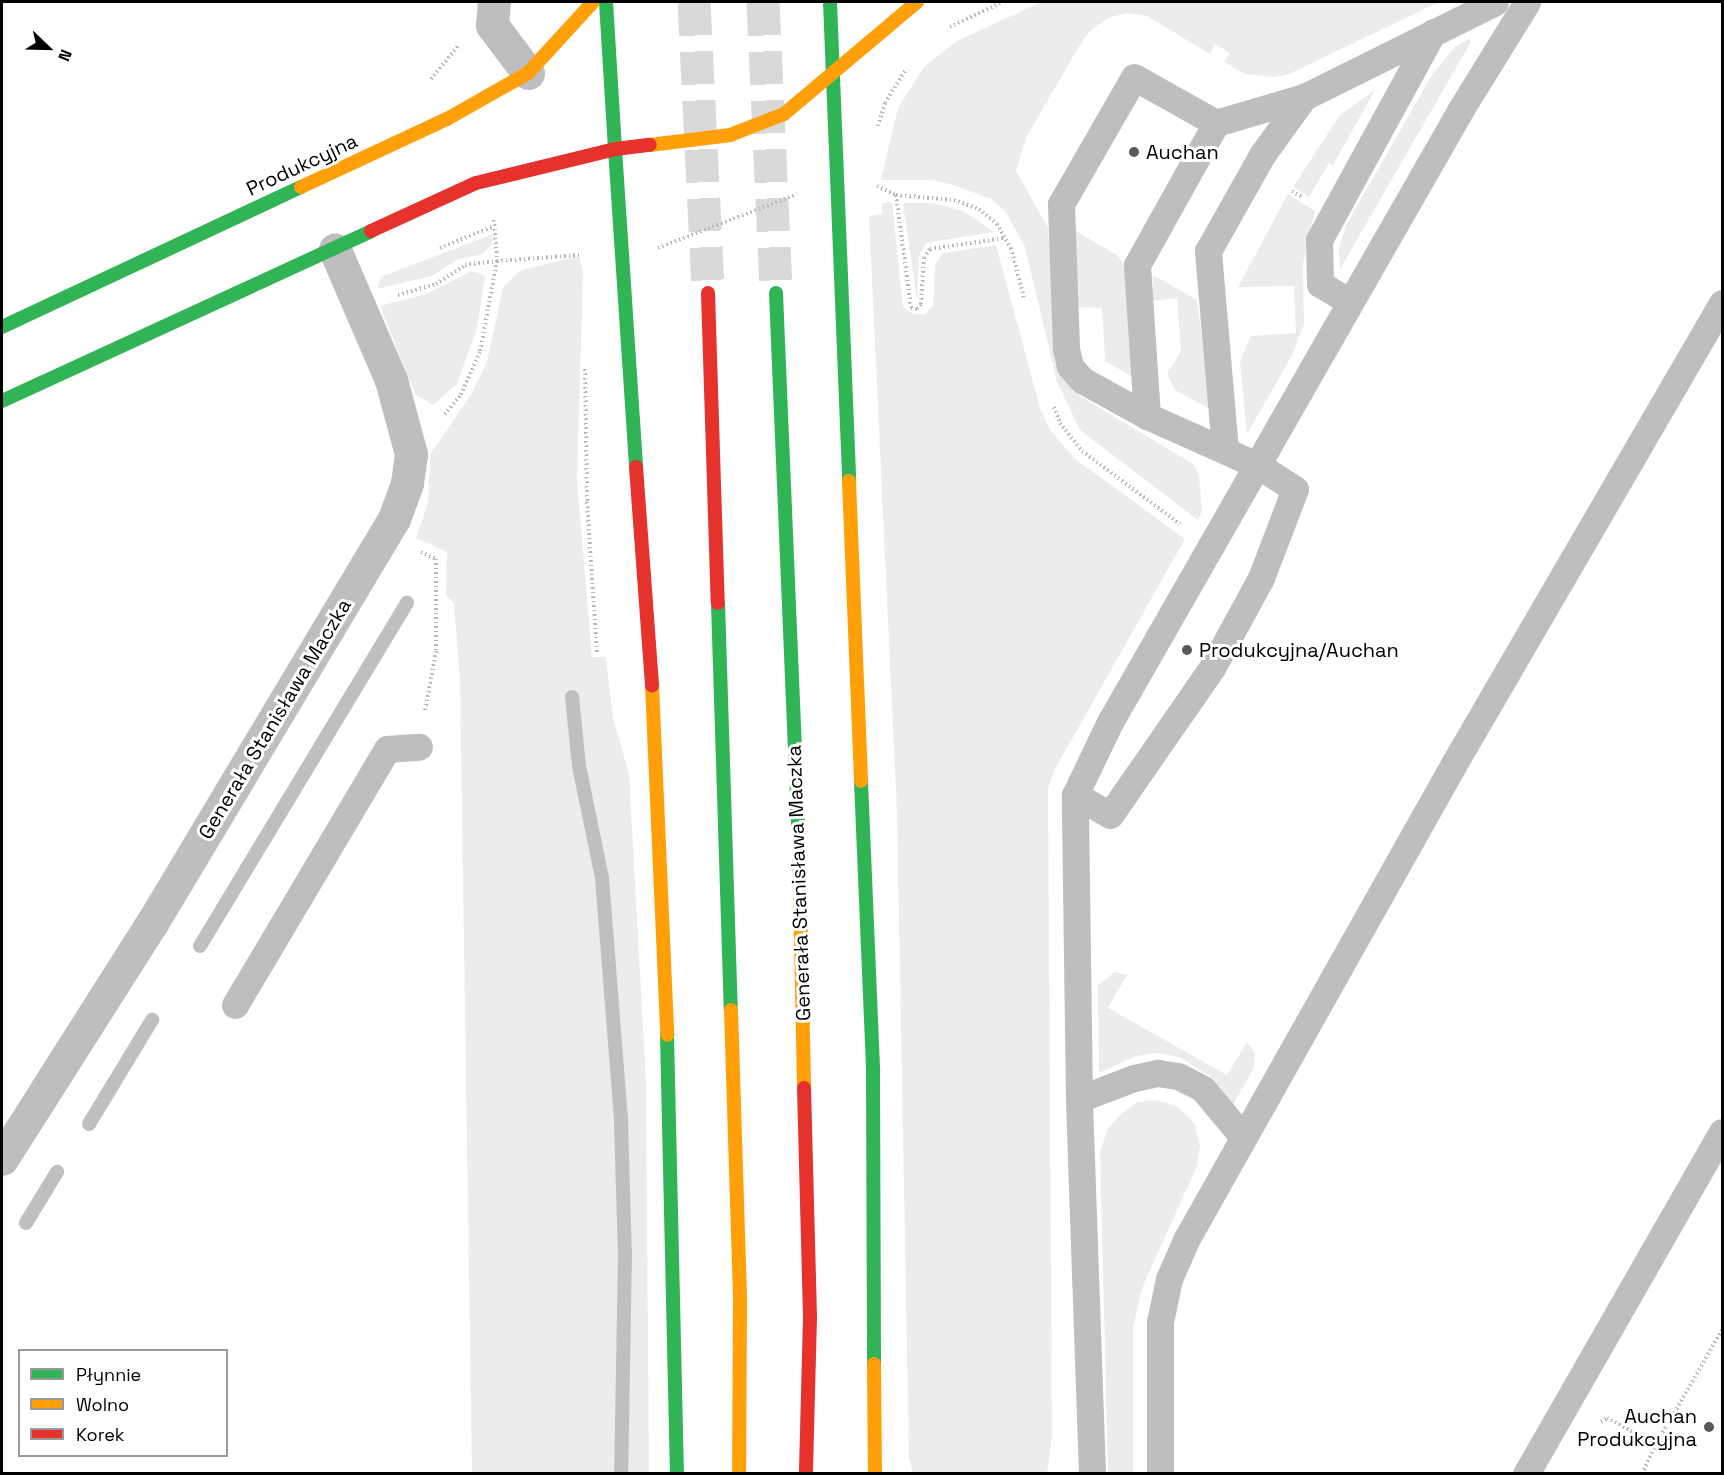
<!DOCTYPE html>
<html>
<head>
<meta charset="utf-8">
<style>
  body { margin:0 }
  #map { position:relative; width:1724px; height:1475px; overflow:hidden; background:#fff; font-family:"Space Grotesk",sans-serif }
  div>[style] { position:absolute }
  .green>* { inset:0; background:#ececec }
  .stream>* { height:14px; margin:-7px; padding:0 7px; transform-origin:7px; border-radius:7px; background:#bfbfbf }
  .highway-tunnel>* { height:33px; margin-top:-16.5px; transform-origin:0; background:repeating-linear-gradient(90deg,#d9d9d9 0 33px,transparent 0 49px) }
  .path>* { height:4px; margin-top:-2px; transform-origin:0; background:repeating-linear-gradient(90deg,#b9b9b9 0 1.5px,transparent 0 4.5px) }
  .lane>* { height:27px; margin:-13.5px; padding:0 13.5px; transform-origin:13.5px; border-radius:13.5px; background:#bebebe }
  .street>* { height:33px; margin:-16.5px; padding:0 16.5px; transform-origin:16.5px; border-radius:16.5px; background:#bebebe }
  .fast>* { height:14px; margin:-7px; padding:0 7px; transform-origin:7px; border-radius:7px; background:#30b455 }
  .slow>* { height:14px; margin:-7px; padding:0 7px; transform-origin:7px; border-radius:7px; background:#ff9f0a }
  .jam>* { height:14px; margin:-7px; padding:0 7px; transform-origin:7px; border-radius:7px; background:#e5322d }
  .dots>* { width:16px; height:16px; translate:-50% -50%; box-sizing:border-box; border:3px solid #fff; border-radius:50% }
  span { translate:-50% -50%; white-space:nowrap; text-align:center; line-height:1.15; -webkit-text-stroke:6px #fff; paint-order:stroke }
  .poi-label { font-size:20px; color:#000 }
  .left { translate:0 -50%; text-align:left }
  .right { translate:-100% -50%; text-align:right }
  .street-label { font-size:20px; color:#000 }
  .frame { position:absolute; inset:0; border:3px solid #000; pointer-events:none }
  .legend { position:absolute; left:18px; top:1349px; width:210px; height:108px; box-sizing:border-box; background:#fff; border:2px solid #999; margin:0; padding:8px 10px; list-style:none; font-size:18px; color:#000 }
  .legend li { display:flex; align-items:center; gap:12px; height:30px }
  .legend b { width:30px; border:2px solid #999 }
  .north { position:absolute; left:18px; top:18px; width:60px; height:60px; -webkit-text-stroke:4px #fff; paint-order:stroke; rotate:113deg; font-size:16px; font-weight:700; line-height:24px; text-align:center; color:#000 }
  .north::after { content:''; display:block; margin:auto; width:21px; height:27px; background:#000; clip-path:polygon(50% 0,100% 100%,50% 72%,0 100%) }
</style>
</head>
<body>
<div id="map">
  <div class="green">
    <i style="clip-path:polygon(1041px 2px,1439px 2px,1289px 74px,1274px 77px,1245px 74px,1224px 62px,1230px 53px,1215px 44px,1210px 54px,1147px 16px,1127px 13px,1108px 18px,1090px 31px,1078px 48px,1027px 136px,1016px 171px,1048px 228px,1058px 365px,1080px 396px,1193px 464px,1199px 475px,1202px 511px,1198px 520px,1080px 430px,1057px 382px,1025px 247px,1006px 212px,991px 199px,954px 185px,932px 180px,881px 180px,898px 108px,924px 67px,957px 41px)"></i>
    <i style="clip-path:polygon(1469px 39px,1471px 42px,1340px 269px,1339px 249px,1346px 225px,1432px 75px,1455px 47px)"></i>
    <i style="clip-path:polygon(1375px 90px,1333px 165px,1329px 163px,1309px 197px,1293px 187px,1340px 115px)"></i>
    <i style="clip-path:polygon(1288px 194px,1315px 211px,1303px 264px,1304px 324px,1291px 357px,1247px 434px,1240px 361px,1251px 336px,1296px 333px,1294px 286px,1238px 287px)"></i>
    <i style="clip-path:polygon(892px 202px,903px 307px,913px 314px,925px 314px,933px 306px,935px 265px,943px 253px,996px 245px,1040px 408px,1050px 430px,1074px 458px,1185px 539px,1055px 769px,1048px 789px,1052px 1437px,1047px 1473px,913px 1473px,909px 1458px,897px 812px,869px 216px,882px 214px,882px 203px)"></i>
    <i style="clip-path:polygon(903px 203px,933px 203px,963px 211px,994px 232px,926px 243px,919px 256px,917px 301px)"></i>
    <i style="clip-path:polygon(1074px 230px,1117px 255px,1124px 264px,1135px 378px,1105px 361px,1102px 308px,1078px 307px)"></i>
    <i style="clip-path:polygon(493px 234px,492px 244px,483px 254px,459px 259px,432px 276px,377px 289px,381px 277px)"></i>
    <i style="clip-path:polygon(579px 256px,583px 272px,577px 481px,592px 657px,606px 657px,613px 718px,629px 774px,646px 1083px,649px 1473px,472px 1473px,460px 681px,454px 603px,446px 595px,447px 552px,416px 538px,428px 503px,430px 455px,472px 393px,487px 362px,503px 287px,521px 270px)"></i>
    <i style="clip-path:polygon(472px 271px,485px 276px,477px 328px,457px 384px,433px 405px,415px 394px,380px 306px,426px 294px)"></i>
    <i style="clip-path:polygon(1153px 275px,1197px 300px,1212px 410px,1175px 390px,1167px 374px,1181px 351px,1177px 298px,1153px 301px)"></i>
    <i style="clip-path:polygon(1115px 972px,1127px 975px,1108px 1008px,1227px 1075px,1247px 1042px,1255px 1053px,1254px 1067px,1232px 1107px,1213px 1078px,1179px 1057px,1158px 1053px,1136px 1056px,1099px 1073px,1098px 985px)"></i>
    <i style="clip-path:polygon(1157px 1100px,1178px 1107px,1194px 1123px,1200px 1145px,1197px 1166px,1142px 1288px,1133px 1327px,1133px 1473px,1108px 1473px,1100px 1152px,1108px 1129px,1120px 1115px,1137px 1102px)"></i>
  </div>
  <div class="stream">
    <i style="left:572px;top:697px;width:69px;rotate:84.2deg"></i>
    <i style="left:579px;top:766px;width:114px;rotate:78.4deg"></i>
    <i style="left:602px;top:878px;width:245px;rotate:85.5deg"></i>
    <i style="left:621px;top:1122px;width:131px;rotate:88.3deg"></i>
    <i style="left:625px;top:1253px;width:221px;rotate:91deg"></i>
    <i style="left:200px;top:946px;width:401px;rotate:-58.9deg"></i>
    <i style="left:89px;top:1124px;width:122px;rotate:-58.8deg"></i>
    <i style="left:26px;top:1223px;width:60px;rotate:-58.7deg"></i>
  </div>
  <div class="highway-tunnel">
    <i style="left:694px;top:2px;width:291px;rotate:87.2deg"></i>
    <i style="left:763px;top:2px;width:291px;rotate:87.4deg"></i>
  </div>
  <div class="path">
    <i style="left:950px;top:27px;width:58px;rotate:-25.7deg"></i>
    <i style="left:431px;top:79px;width:43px;rotate:-50.7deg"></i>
    <i style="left:878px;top:126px;width:24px;rotate:-73deg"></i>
    <i style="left:885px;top:103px;width:40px;rotate:-58deg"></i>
    <i style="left:877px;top:186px;width:21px;rotate:25deg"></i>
    <i style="left:896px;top:195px;width:58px;rotate:4.9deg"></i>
    <i style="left:954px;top:200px;width:27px;rotate:20deg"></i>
    <i style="left:979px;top:209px;width:23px;rotate:40deg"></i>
    <i style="left:997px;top:224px;width:28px;rotate:60deg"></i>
    <i style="left:1011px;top:248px;width:52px;rotate:75.4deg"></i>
    <i style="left:1292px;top:191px;width:12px;rotate:31deg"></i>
    <i style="left:896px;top:195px;width:114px;rotate:82.4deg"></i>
    <i style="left:911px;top:308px;width:6px;rotate:9deg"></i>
    <i style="left:917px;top:309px;width:6px;rotate:-51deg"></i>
    <i style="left:921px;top:304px;width:46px;rotate:-86.3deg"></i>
    <i style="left:924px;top:258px;width:11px;rotate:-56deg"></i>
    <i style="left:930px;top:249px;width:76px;rotate:-8.3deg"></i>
    <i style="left:494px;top:220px;width:41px;rotate:85.8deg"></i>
    <i style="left:497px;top:261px;width:83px;rotate:-4.1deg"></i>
    <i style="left:440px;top:248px;width:58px;rotate:-22.2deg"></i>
    <i style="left:658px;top:248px;width:149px;rotate:-21.2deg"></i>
    <i style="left:398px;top:295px;width:40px;rotate:-16deg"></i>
    <i style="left:436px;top:284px;width:35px;rotate:-33deg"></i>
    <i style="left:465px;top:265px;width:32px;rotate:-7deg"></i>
    <i style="left:497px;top:261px;width:93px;rotate:100.6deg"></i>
    <i style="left:480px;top:352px;width:48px;rotate:114.4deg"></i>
    <i style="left:460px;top:396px;width:26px;rotate:130deg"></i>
    <i style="left:585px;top:369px;width:133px;rotate:89.1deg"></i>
    <i style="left:587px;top:502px;width:152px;rotate:86.2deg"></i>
    <i style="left:1054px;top:407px;width:17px;rotate:69deg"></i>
    <i style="left:1060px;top:423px;width:36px;rotate:52deg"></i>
    <i style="left:1082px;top:451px;width:122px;rotate:36.7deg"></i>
    <i style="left:421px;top:552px;width:17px;rotate:25deg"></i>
    <i style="left:436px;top:559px;width:92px;rotate:90deg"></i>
    <i style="left:436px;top:651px;width:61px;rotate:100.4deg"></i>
    <i style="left:1601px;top:1422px;width:7px;rotate:-34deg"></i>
    <i style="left:1607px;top:1418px;width:55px;rotate:28deg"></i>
    <i style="left:1656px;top:1444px;width:29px;rotate:115deg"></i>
    <i style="left:1656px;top:1444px;width:132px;rotate:-59.9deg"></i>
  </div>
  <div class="lane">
    <i style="left:1350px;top:302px;width:35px;rotate:-149deg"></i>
    <i style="left:1320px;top:284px;width:44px;rotate:-91.3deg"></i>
    <i style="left:1319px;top:240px;width:237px;rotate:-61.3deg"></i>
    <i style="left:1147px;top:416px;width:74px;rotate:-151deg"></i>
    <i style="left:1082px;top:380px;width:18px;rotate:-131deg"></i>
    <i style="left:1070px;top:366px;width:18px;rotate:-103deg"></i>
    <i style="left:1066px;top:348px;width:144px;rotate:-92deg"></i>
    <i style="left:1061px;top:204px;width:146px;rotate:-60.1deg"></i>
    <i style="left:1134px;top:77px;width:94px;rotate:29.3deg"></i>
    <i style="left:1225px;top:450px;width:200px;rotate:-94.9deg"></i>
    <i style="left:1208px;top:251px;width:110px;rotate:-60.6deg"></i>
    <i style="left:1262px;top:155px;width:72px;rotate:-54.1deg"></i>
    <i style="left:1075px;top:795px;width:40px;rotate:29.7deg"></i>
    <i style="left:1110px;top:815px;width:181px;rotate:-55.3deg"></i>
    <i style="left:1213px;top:666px;width:100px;rotate:-61.4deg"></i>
    <i style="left:1261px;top:578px;width:95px;rotate:-69.1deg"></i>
    <i style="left:1295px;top:489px;width:43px;rotate:-147.4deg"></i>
    <i style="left:1259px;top:466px;width:123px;rotate:-155.9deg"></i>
    <i style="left:1147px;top:416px;width:151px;rotate:-93.8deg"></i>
    <i style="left:1137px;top:265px;width:162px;rotate:-60.9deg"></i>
    <i style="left:1216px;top:123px;width:92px;rotate:-16.5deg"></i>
    <i style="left:1304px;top:97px;width:213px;rotate:-26.4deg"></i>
    <i style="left:235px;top:1005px;width:298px;rotate:-59.3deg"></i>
    <i style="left:387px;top:749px;width:32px;rotate:-4deg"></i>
    <i style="left:1079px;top:1099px;width:59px;rotate:-20.9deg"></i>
    <i style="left:1134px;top:1078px;width:25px;rotate:-12deg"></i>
    <i style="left:1158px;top:1073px;width:20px;rotate:9deg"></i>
    <i style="left:1178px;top:1076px;width:28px;rotate:27deg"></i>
    <i style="left:1203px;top:1089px;width:62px;rotate:50.2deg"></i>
    <i style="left:1092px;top:1474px;width:375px;rotate:-92deg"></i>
    <i style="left:1079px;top:1099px;width:304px;rotate:-90.8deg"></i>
    <i style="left:1075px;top:795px;width:81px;rotate:-64.4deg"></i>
    <i style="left:1110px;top:722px;width:706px;rotate:-60.2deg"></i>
    <i style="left:1461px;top:109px;width:126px;rotate:-58.3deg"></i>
    <i style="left:1160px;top:1474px;width:152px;rotate:-90deg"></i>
    <i style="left:1160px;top:1322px;width:44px;rotate:-78.2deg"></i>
    <i style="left:1169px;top:1279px;width:43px;rotate:-66.4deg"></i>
    <i style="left:1186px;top:1240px;width:548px;rotate:-60.63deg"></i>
    <i style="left:1455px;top:762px;width:531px;rotate:-59.81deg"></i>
    <i style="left:1526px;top:1474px;width:394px;rotate:-60.2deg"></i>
  </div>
  <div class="street">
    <i style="left:494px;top:2px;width:23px;rotate:95deg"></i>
    <i style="left:492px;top:25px;width:60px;rotate:53.1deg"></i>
    <i style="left:2px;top:1159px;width:280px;rotate:-57.6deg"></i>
    <i style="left:152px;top:923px;width:471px;rotate:-59.1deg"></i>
    <i style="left:394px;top:519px;width:38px;rotate:-70deg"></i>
    <i style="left:407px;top:483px;width:29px;rotate:-82deg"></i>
    <i style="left:411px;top:454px;width:77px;rotate:-105.1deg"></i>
    <i style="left:391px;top:380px;width:142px;rotate:-113.3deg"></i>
  </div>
  <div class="fast">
    <i style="left:606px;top:2px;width:147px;rotate:86.5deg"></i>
    <i style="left:830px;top:2px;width:479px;rotate:87.7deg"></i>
    <i style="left:615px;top:149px;width:319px;rotate:86.2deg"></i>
    <i style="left:776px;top:293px;width:553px;rotate:87.62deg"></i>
    <i style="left:2px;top:327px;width:330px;rotate:-25.1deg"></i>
    <i style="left:2px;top:401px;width:406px;rotate:-24.7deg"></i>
    <i style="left:718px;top:603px;width:407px;rotate:88.2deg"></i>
    <i style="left:861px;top:781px;width:291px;rotate:87.6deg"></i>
    <i style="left:873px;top:1072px;width:292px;rotate:89.8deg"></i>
    <i style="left:667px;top:1035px;width:439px;rotate:88.7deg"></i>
  </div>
  <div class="slow">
    <i style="left:650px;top:145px;width:81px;rotate:-7.1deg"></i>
    <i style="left:730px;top:135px;width:58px;rotate:-21.3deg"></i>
    <i style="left:784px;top:114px;width:174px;rotate:-40.1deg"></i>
    <i style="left:301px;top:187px;width:161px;rotate:-25deg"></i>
    <i style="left:447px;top:119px;width:93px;rotate:-29.6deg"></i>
    <i style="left:528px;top:73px;width:96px;rotate:-47.5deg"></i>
    <i style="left:849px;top:481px;width:300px;rotate:87.7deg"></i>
    <i style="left:652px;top:685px;width:350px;rotate:87.5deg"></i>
    <i style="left:799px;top:846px;width:242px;rotate:88.8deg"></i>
    <i style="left:731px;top:1010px;width:289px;rotate:88.2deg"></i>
    <i style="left:740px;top:1299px;width:175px;rotate:90.3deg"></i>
    <i style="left:874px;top:1364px;width:110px;rotate:89.5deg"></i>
  </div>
  <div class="jam">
    <i style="left:371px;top:231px;width:115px;rotate:-24.6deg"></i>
    <i style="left:476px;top:183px;width:143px;rotate:-13.7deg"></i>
    <i style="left:615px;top:149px;width:35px;rotate:-7deg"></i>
    <i style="left:708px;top:293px;width:310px;rotate:88.2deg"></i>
    <i style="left:636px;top:467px;width:219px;rotate:85.8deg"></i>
    <i style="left:804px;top:1088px;width:229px;rotate:88.5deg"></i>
    <i style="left:810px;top:1317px;width:157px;rotate:91.5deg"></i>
  </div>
  <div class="dots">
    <i style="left:1134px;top:152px;background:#595959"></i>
    <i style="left:1187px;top:650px;background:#595959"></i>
    <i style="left:1709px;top:1427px;background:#595959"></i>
  </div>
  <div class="poi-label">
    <span class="left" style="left:1146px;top:152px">Auchan</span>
    <span class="left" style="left:1199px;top:650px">Produkcyjna/Auchan</span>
    <span class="right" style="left:1697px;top:1428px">Auchan<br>Produkcyjna</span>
  </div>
  <div class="street-label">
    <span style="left:302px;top:165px;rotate:-25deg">Produkcyjna</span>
    <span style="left:275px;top:719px;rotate:-59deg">Generała Stanisława Maczka</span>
    <span style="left:799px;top:883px;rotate:-92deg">Generała Stanisława Maczka</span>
  </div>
  <div class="frame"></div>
  <ul class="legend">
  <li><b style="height:8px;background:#30b455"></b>Płynnie</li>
  <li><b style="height:8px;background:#ff9f0a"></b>Wolno</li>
  <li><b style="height:8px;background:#e5322d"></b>Korek</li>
  </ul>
  <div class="north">N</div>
</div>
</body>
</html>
